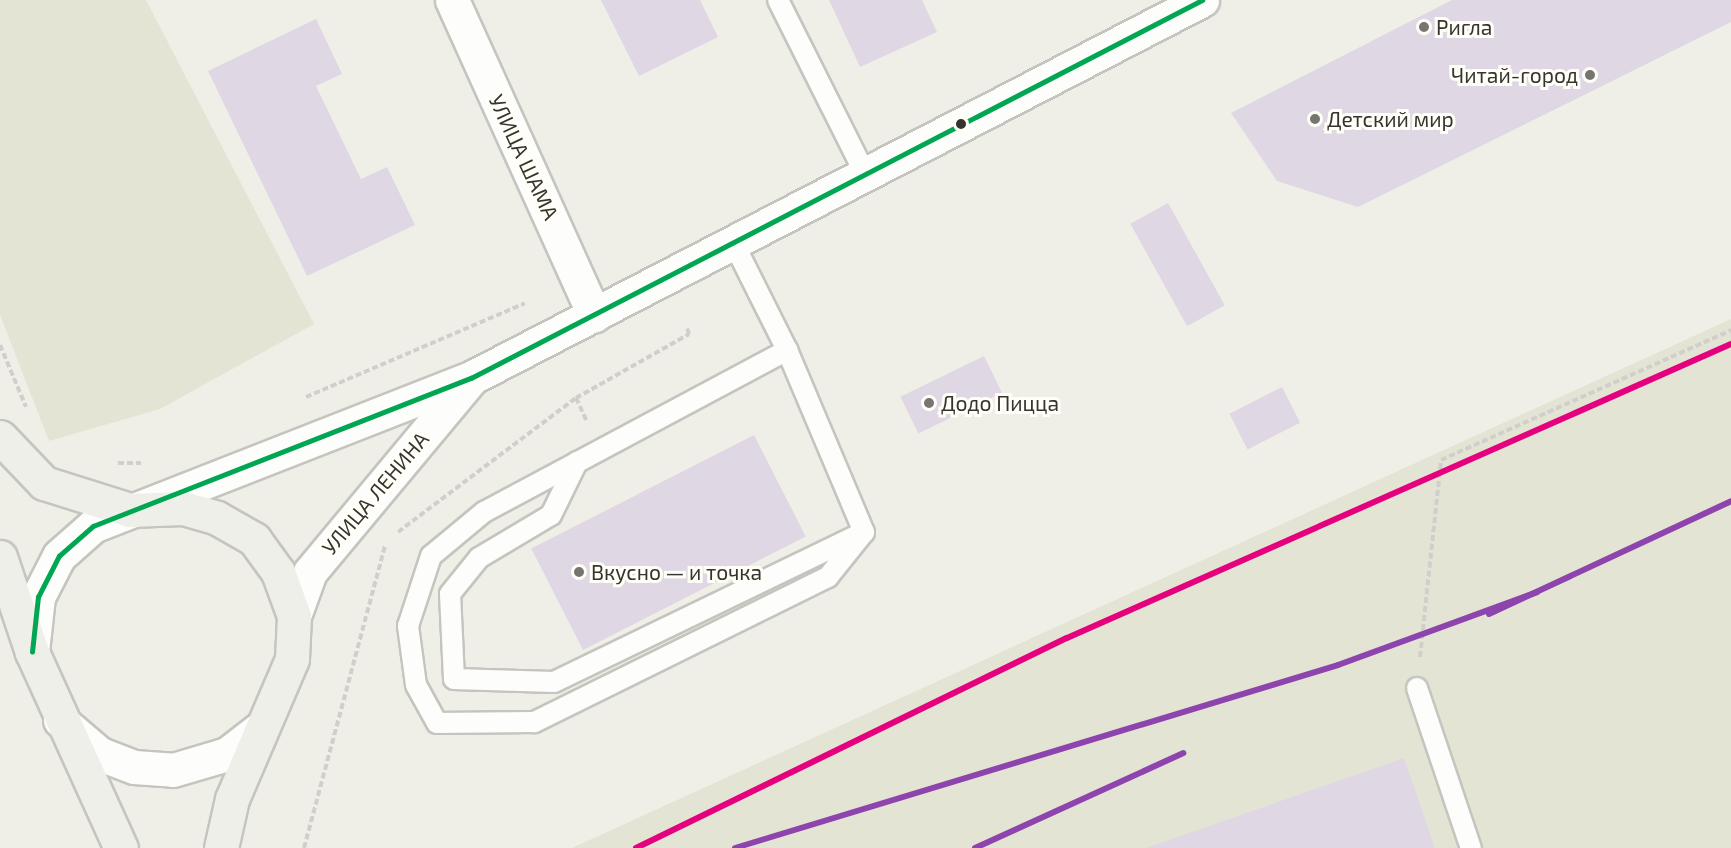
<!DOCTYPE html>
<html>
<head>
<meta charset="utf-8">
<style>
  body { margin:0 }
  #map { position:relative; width:1731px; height:848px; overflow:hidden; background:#efefe8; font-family:"Exo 2",sans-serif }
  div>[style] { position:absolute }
  .built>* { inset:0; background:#e4e4d5 }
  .building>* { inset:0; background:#dfd7e4; transform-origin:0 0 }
  .path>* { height:4px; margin-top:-2px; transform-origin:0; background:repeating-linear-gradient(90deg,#d0cfcc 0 6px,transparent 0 9px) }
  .roads { filter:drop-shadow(2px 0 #c5c5bf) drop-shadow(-2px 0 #c5c5bf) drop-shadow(0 2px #c5c5bf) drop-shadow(0 -2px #c5c5bf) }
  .service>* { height:20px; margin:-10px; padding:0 10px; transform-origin:10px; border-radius:10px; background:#fdfdfc }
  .minor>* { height:33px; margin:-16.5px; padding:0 16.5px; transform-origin:16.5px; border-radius:16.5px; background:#fdfdfc }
  .tertiary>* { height:33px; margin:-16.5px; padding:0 16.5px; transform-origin:16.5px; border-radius:16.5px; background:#fdfdfc }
  .secondary>* { height:33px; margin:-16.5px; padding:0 16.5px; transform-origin:16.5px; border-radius:16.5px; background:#efefea }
  .bus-1>* { height:4.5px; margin:-2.25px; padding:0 2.25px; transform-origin:2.25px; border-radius:2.25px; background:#00a651 }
  .rail-1>* { height:6px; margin:-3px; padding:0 3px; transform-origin:3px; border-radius:3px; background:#e5007d }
  .rail-2>* { height:6px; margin:-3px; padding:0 3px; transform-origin:3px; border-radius:3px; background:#8e44ad }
  .dots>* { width:16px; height:16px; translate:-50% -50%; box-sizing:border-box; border:3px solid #fffff7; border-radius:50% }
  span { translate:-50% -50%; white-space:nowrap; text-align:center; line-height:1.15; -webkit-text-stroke:6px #fffff7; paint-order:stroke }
  .poi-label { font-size:21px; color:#35342f }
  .left { translate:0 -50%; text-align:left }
  .right { translate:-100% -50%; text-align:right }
  .street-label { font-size:21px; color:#35342f }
</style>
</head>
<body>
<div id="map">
  <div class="built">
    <i style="clip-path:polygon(0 0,146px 0,314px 324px,160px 409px,49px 441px,0 315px)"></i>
    <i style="clip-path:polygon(1731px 319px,1731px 848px,572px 848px)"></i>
  </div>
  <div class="building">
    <i style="clip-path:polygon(601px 0,700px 0,718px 37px,639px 76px)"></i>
    <i style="clip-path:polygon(829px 0,922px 0,937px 32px,860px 67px)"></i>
    <i style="clip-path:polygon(1452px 0,1731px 0,1731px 22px,1358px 207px,1277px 181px,1231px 113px)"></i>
    <i style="clip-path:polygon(316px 19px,342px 74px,316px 86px,361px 179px,387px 167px,415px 225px,307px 276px,208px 71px)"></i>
    <i style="left:1168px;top:203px;width:117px;height:43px;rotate:61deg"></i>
    <i style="left:984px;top:356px;width:41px;height:93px;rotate:64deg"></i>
    <i style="left:1282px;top:387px;width:40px;height:59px;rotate:63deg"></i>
    <i style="left:754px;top:435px;width:114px;height:250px;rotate:63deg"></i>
    <i style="clip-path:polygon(1404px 758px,1435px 848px,1146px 848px)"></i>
  </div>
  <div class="path">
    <i style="left:0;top:345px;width:67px;rotate:67.2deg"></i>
    <i style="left:306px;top:397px;width:238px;rotate:-23.2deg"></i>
    <i style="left:576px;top:398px;width:26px;rotate:65deg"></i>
    <i style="left:118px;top:463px;width:23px"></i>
    <i style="left:398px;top:532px;width:223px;rotate:-37deg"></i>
    <i style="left:576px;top:398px;width:130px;rotate:-29.5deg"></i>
    <i style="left:689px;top:334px;width:9px;rotate:-108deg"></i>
    <i style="left:1420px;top:657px;width:198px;rotate:-83.9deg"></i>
    <i style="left:1441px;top:460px;width:318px;rotate:-24.1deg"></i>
    <i style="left:304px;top:848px;width:313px;rotate:-75deg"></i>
  </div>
  <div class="roads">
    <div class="service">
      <i style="left:778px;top:0;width:195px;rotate:63.4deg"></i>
      <i style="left:733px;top:242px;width:121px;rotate:63.4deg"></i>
      <i style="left:787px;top:350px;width:198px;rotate:67.1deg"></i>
      <i style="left:864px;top:532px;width:58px;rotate:128.7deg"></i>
      <i style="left:828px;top:577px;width:328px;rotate:153.7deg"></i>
      <i style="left:534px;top:722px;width:97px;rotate:179.4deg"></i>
      <i style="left:437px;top:723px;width:43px;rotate:-118.9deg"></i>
      <i style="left:416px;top:685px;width:60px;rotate:-97.7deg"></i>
      <i style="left:408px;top:626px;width:74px;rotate:-71.8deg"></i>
      <i style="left:431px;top:556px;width:69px;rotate:-39.7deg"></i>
      <i style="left:484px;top:512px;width:344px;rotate:-28.1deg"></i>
      <i style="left:577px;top:462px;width:59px;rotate:116.1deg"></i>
      <i style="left:551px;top:515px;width:84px;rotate:149.2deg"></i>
      <i style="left:479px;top:558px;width:46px;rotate:128.9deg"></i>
      <i style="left:450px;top:594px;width:85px;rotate:87.3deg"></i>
      <i style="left:454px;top:679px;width:100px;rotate:1.7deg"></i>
      <i style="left:554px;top:682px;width:340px;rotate:-25.8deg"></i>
      <i style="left:1417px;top:688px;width:169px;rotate:71.4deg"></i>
    </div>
    <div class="minor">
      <i style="left:452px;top:0;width:346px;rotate:65.7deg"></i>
    </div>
    <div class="tertiary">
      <i style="left:294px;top:616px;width:47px;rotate:-70deg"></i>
      <i style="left:310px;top:572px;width:250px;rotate:-50.2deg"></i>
      <i style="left:32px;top:652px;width:55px;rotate:-83.8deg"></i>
      <i style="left:38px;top:597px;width:46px;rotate:-62.9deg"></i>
      <i style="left:59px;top:556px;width:45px;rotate:-41.4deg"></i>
      <i style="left:93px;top:526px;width:406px;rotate:-21.4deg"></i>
      <i style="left:471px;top:378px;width:823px;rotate:-27.34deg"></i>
      <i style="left:60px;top:720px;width:52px;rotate:40.4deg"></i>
      <i style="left:100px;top:754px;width:36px;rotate:21deg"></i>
      <i style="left:134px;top:767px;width:39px;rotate:4deg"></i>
      <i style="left:173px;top:770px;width:56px;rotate:-16.5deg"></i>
      <i style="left:227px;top:754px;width:44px;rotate:-37.6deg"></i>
    </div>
    <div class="secondary">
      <i style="left:0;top:437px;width:64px;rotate:46.3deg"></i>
      <i style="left:44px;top:483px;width:90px;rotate:17.4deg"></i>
      <i style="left:130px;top:510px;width:53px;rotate:-2.2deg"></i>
      <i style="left:183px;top:508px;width:35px;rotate:16deg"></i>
      <i style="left:217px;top:518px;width:43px;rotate:29.6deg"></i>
      <i style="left:254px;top:539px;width:41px;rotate:54deg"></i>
      <i style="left:278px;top:572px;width:47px;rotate:70deg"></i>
      <i style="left:294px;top:616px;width:43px;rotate:92.7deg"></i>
      <i style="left:292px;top:659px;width:152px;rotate:113.2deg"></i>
      <i style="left:232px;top:799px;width:50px;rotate:102.7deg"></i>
      <i style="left:0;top:557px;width:100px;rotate:71.4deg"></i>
      <i style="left:32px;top:652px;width:215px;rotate:65.6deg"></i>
    </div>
  </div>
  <div class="bus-1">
    <i style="left:32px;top:652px;width:55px;rotate:-83.8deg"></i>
    <i style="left:38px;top:597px;width:46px;rotate:-62.9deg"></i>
    <i style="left:59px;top:556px;width:45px;rotate:-41.4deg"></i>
    <i style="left:93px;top:526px;width:406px;rotate:-21.4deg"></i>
    <i style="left:471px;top:378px;width:823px;rotate:-27.34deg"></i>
  </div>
  <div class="rail-1">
    <i style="left:636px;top:848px;width:479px;rotate:-26deg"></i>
    <i style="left:1067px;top:638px;width:726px;rotate:-23.88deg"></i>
  </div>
  <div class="rail-2">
    <i style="left:1489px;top:614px;width:267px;rotate:-25deg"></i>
    <i style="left:735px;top:848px;width:630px;rotate:-16.88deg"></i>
    <i style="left:1338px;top:665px;width:212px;rotate:-20.1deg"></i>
    <i style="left:975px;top:848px;width:229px;rotate:-24.5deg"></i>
  </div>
  <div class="dots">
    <i style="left:1424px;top:27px;background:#767570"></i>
    <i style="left:1590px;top:75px;background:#767570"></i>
    <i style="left:1315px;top:119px;background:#767570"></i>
    <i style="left:961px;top:124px;background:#35342f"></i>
    <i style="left:929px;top:403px;background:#767570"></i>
    <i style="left:579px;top:572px;background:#767570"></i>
  </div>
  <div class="poi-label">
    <span class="left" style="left:1436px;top:27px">Ригла</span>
    <span class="right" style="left:1578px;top:75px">Читай-город</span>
    <span class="left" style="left:1327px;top:119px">Детский мир</span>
    <span class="left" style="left:941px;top:403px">Додо Пицца</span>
    <span class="left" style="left:591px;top:572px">Вкусно — и точка</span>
  </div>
  <div class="street-label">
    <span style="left:524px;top:157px;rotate:65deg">УЛИЦА ШАМА</span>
    <span style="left:375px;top:493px;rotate:-50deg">УЛИЦА ЛЕНИНА</span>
  </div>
</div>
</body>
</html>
